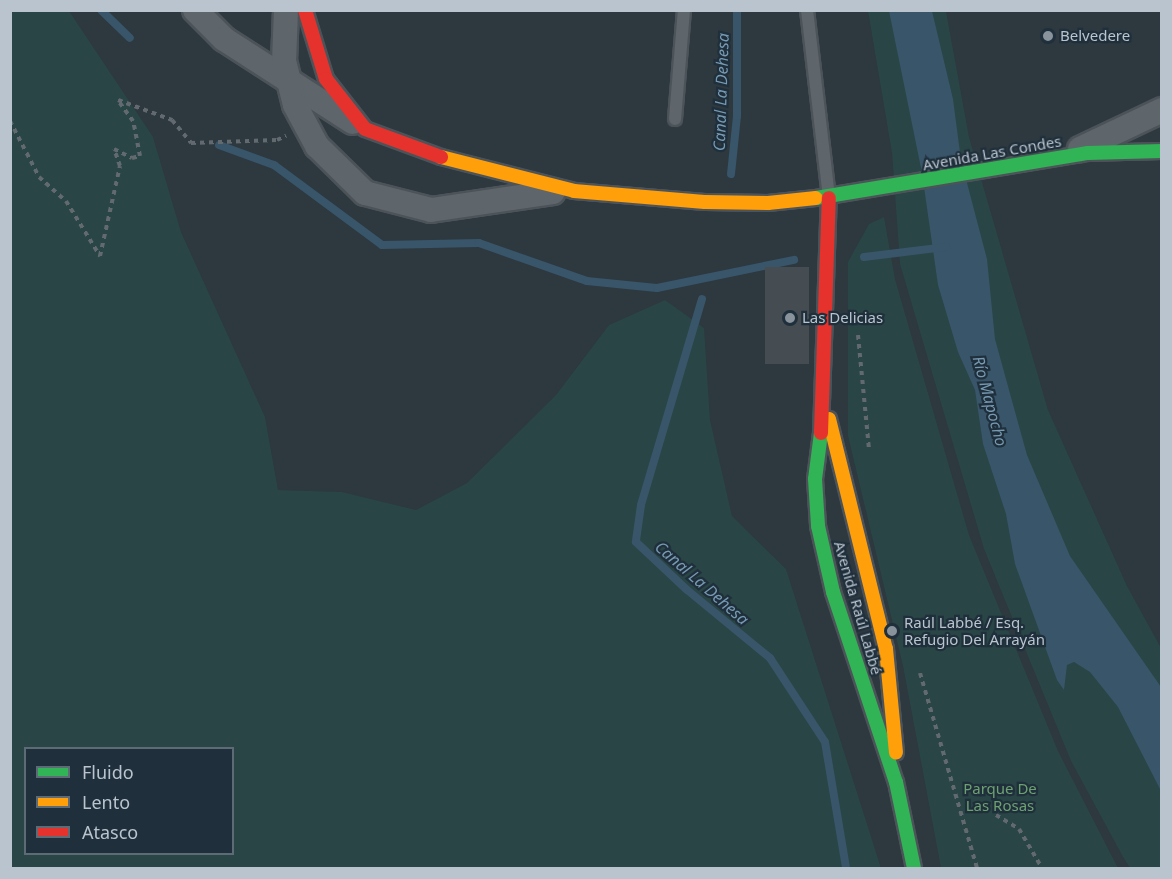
<!DOCTYPE html>
<html>
<head>
<meta charset="utf-8">
<style>
  body { margin:0 }
  #map { position:relative; width:1172px; height:879px; overflow:hidden; background:#2d383f; font-family:"Noto Sans",sans-serif }
  div>[style] { position:absolute }
  .green>* { inset:0; background:#294545 }
  .water>* { inset:0; background:#38556a }
  .stream>* { height:8px; margin:-4px; padding:0 4px; transform-origin:4px; border-radius:4px; background:#38556a }
  .building>* { inset:0; background:#454d53; transform-origin:0 0 }
  .path>* { height:4px; margin-top:-2px; transform-origin:0; background:repeating-linear-gradient(90deg,#626a70 0 4.5px,transparent 0 9px) }
  .roads { filter:drop-shadow(2px 0 #4c5359) drop-shadow(-2px 0 #4c5359) drop-shadow(0 2px #4c5359) drop-shadow(0 -2px #4c5359) }
  .lane>* { height:12px; margin:-6px; padding:0 6px; transform-origin:6px; border-radius:6px; background:#5e666c }
  .street>* { height:24px; margin:-12px; padding:0 12px; transform-origin:12px; border-radius:12px; background:#5e666c }
  .fast>* { height:14px; margin:-7px; padding:0 7px; transform-origin:7px; border-radius:7px; background:#30b455 }
  .slow>* { height:14px; margin:-7px; padding:0 7px; transform-origin:7px; border-radius:7px; background:#ff9f0a }
  .jam>* { height:14px; margin:-7px; padding:0 7px; transform-origin:7px; border-radius:7px; background:#e5322d }
  .dots>* { width:16px; height:16px; translate:-50% -50%; box-sizing:border-box; border:3px solid #1f2f3b; border-radius:50% }
  span { translate:-50% -50%; white-space:nowrap; text-align:center; line-height:1.15; -webkit-text-stroke:4.5px #1f2f3b; paint-order:stroke }
  .poi-label { font-size:15px; color:#b9c4ce }
  .left { translate:0 -50%; text-align:left }
  .street-label { font-size:15px; color:#b9c4ce }
  .park-label { font-size:15px; color:#6ea172 }
  .water-label { font-size:16px; color:#779ab3; font-style:italic }
  .frame { position:absolute; inset:0; border:12px solid #b9c4ce; pointer-events:none }
  .legend { position:absolute; left:24px; top:747px; width:210px; height:108px; box-sizing:border-box; background:#1f2f3b; border:2px solid #5d6b76; margin:0; padding:8px 10px; list-style:none; font-size:18px; color:#b9c4ce }
  .legend li { display:flex; align-items:center; gap:12px; height:30px }
  .legend b { width:30px; border:2px solid #5d6b76 }
</style>
</head>
<body>
<div id="map">
  <div class="green">
    <i style="clip-path:polygon(evenodd,10px 11px,69px 11px,153px 137px,181px 232px,265px 417px,278px 490px,342px 492px,416px 510px,467px 483px,556px 395px,609px 325px,665px 300px,704px 328px,710px 420px,732px 516px,786px 569px,881px 868px,11px 868px,10px 11px,26px 748px,232px 748px,232px 854px,26px 854px,26px 748px)"></i>
    <i style="clip-path:polygon(868px 11px,946px 11px,969px 137px,1048px 410px,1127px 586px,1161px 648px,1161px 868px,1130px 868px,1123px 857px,1071px 761px,984px 549px,900px 264px,892px 153px)"></i>
    <i style="clip-path:polygon(884px 217px,895px 279px,969px 535px,1058px 751px,1118px 868px,941px 868px,903px 666px,848px 436px,848px 262px,869px 224px)"></i>
  </div>
  <div class="water">
    <i style="clip-path:polygon(889px 11px,932px 11px,953px 99px,961px 160px,987px 259px,995px 339px,1027px 455px,1070px 556px,1161px 687px,1161px 791px,1118px 707px,1090px 672px,1074px 662px,1067px 665px,1064px 690px,1057px 680px,1015px 564px,1006px 514px,983px 444px,975px 390px,958px 352px,938px 285px,922px 173px)"></i>
  </div>
  <div class="stream">
    <i style="left:101px;top:10px;width:40px;rotate:44deg"></i>
    <i style="left:219px;top:145px;width:59px;rotate:20deg"></i>
    <i style="left:274px;top:165px;width:134px;rotate:36.5deg"></i>
    <i style="left:382px;top:245px;width:97px;rotate:-1.2deg"></i>
    <i style="left:479px;top:243px;width:114px;rotate:19.4deg"></i>
    <i style="left:587px;top:281px;width:70px;rotate:5.7deg"></i>
    <i style="left:657px;top:288px;width:140px;rotate:-11.6deg"></i>
    <i style="left:731px;top:174px;width:58px;rotate:-84.1deg"></i>
    <i style="left:737px;top:116px;width:106px;rotate:-90deg"></i>
    <i style="left:864px;top:257px;width:83px;rotate:-7deg"></i>
    <i style="left:702px;top:299px;width:215px;rotate:106.5deg"></i>
    <i style="left:641px;top:505px;width:37px;rotate:98deg"></i>
    <i style="left:636px;top:542px;width:69px;rotate:43.2deg"></i>
    <i style="left:686px;top:589px;width:109px;rotate:39.4deg"></i>
    <i style="left:770px;top:658px;width:100px;rotate:56.8deg"></i>
    <i style="left:825px;top:742px;width:128px;rotate:80.5deg"></i>
  </div>
  <div class="building">
    <i style="left:765px;top:267px;width:44px;height:97px"></i>
  </div>
  <div class="path">
    <i style="left:10px;top:121px;width:63px;rotate:62.6deg"></i>
    <i style="left:39px;top:177px;width:36px;rotate:42deg"></i>
    <i style="left:66px;top:201px;width:65px;rotate:58.3deg"></i>
    <i style="left:100px;top:256px;width:92px;rotate:-77.5deg"></i>
    <i style="left:120px;top:166px;width:18px;rotate:-109deg"></i>
    <i style="left:114px;top:149px;width:20px;rotate:27deg"></i>
    <i style="left:132px;top:158px;width:8px;rotate:-14deg"></i>
    <i style="left:140px;top:156px;width:36px;rotate:-101deg"></i>
    <i style="left:133px;top:121px;width:26px;rotate:-126deg"></i>
    <i style="left:118px;top:100px;width:58px;rotate:20.3deg"></i>
    <i style="left:172px;top:120px;width:30px;rotate:50deg"></i>
    <i style="left:191px;top:143px;width:86px;rotate:-2deg"></i>
    <i style="left:277px;top:140px;width:10px;rotate:-24deg"></i>
    <i style="left:858px;top:335px;width:116px;rotate:84.5deg"></i>
    <i style="left:920px;top:673px;width:203px;rotate:73.7deg"></i>
    <i style="left:996px;top:815px;width:27px;rotate:31deg"></i>
    <i style="left:1019px;top:829px;width:45px;rotate:59.5deg"></i>
  </div>
  <div class="roads">
    <div class="lane">
      <i style="left:807px;top:10px;width:188px;rotate:83.3deg"></i>
      <i style="left:675px;top:119px;width:109px;rotate:-85.3deg"></i>
    </div>
    <div class="street">
      <i style="left:195px;top:10px;width:41px;rotate:45deg"></i>
      <i style="left:224px;top:39px;width:153px;rotate:32.8deg"></i>
      <i style="left:286px;top:10px;width:51px;rotate:92.2deg"></i>
      <i style="left:284px;top:61px;width:45px;rotate:76deg"></i>
      <i style="left:295px;top:105px;width:47px;rotate:61.8deg"></i>
      <i style="left:317px;top:146px;width:67px;rotate:44.4deg"></i>
      <i style="left:365px;top:193px;width:68px;rotate:14.4deg"></i>
      <i style="left:431px;top:210px;width:123px;rotate:-8.4deg"></i>
      <i style="left:1080px;top:149px;width:91px;rotate:-25.4deg"></i>
    </div>
    <div class="fast">
      <i style="left:816px;top:198px;width:276px;rotate:-9.4deg"></i>
      <i style="left:1088px;top:153px;width:74px;rotate:-1.5deg"></i>
      <i style="left:821px;top:433px;width:46px;rotate:97.4deg"></i>
      <i style="left:815px;top:479px;width:47px;rotate:86.3deg"></i>
      <i style="left:818px;top:526px;width:68px;rotate:77.2deg"></i>
      <i style="left:833px;top:592px;width:200px;rotate:71.7deg"></i>
      <i style="left:896px;top:782px;width:88px;rotate:78.2deg"></i>
    </div>
    <div class="slow">
      <i style="left:441px;top:157px;width:137px;rotate:14.3deg"></i>
      <i style="left:574px;top:191px;width:131px;rotate:4.8deg"></i>
      <i style="left:705px;top:202px;width:63px;rotate:0.9deg"></i>
      <i style="left:768px;top:203px;width:48px;rotate:-5.9deg"></i>
      <i style="left:829px;top:419px;width:237px;rotate:76.1deg"></i>
      <i style="left:886px;top:649px;width:104px;rotate:84.5deg"></i>
    </div>
    <div class="jam">
      <i style="left:305px;top:10px;width:72px;rotate:73.1deg"></i>
      <i style="left:326px;top:79px;width:63px;rotate:52deg"></i>
      <i style="left:365px;top:129px;width:81px;rotate:20.2deg"></i>
      <i style="left:821px;top:433px;width:235px;rotate:-88.1deg"></i>
    </div>
  </div>
  <div class="dots">
    <i style="left:1048px;top:36px;background:#88939c"></i>
    <i style="left:790px;top:318px;background:#88939c"></i>
    <i style="left:892px;top:631px;background:#88939c"></i>
  </div>
  <div class="poi-label">
    <span class="left" style="left:1060px;top:36px">Belvedere</span>
    <span class="left" style="left:802px;top:318px">Las Delicias</span>
    <span class="left" style="left:904px;top:631px">Raúl Labbé / Esq.<br>Refugio Del Arrayán</span>
  </div>
  <div class="street-label">
    <span style="left:992px;top:153px;rotate:-10deg">Avenida Las Condes</span>
    <span style="left:858px;top:608px;rotate:74deg">Avenida Raúl Labbé</span>
  </div>
  <div class="park-label">
    <span style="left:1000px;top:797px">Parque De<br>Las Rosas</span>
  </div>
  <div class="water-label">
    <span style="left:721px;top:92px;rotate:-88deg">Canal La Dehesa</span>
    <span style="left:990px;top:401px;rotate:75deg">Río Mapocho</span>
    <span style="left:702px;top:583px;rotate:41deg">Canal La Dehesa</span>
  </div>
  <div class="frame"></div>
  <ul class="legend">
  <li><b style="height:8px;background:#30b455"></b>Fluido</li>
  <li><b style="height:8px;background:#ff9f0a"></b>Lento</li>
  <li><b style="height:8px;background:#e5322d"></b>Atasco</li>
  </ul>
</div>
</body>
</html>
